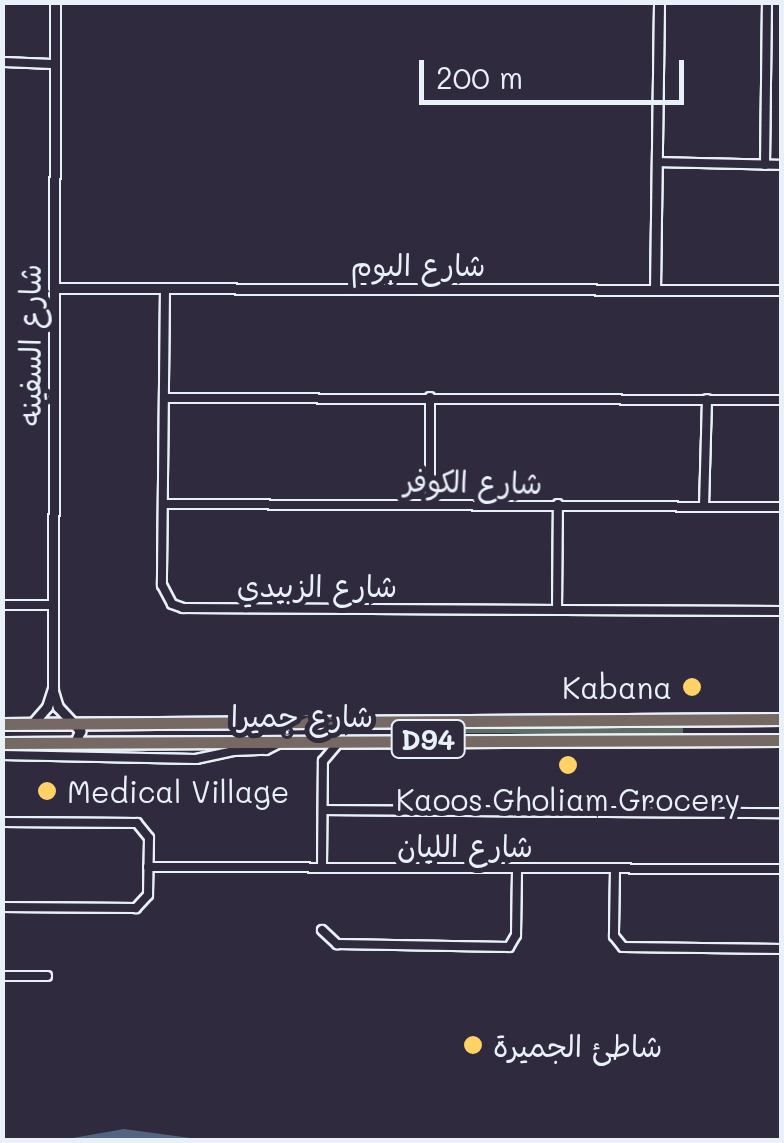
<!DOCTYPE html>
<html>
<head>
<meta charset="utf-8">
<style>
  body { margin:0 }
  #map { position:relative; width:784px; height:1143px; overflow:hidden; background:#2f2a3d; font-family:Mali,"Playpen Sans Arabic",sans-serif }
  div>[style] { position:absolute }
  .green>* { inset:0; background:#5c6e66 }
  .water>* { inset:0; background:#53657e }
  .roads { filter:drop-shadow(2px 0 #e8f1f8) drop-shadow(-2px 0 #e8f1f8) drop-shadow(0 2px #e8f1f8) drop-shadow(0 -2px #e8f1f8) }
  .minor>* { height:8px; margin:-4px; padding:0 4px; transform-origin:4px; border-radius:4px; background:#2f2a3d }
  .tertiary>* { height:9px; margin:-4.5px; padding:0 4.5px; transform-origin:4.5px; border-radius:4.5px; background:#2f2a3d }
  .primary>* { height:11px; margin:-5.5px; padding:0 5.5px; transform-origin:5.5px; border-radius:5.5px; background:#766964 }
  .dots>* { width:28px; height:28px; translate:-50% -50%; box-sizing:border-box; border:5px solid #2f2a3d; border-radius:50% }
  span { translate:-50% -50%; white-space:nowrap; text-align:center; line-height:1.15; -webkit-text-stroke:10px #2f2a3d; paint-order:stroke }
  .shield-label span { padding:2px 8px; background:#2f2a3d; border:2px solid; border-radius:8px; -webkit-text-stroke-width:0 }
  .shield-label { font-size:28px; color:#e8f1f8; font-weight:700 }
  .street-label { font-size:30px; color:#e8f1f8 }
  .poi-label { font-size:30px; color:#e8f1f8 }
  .right { translate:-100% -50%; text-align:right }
  .left { translate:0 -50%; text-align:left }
  .frame { position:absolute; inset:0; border:5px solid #e8f1f8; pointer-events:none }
  .scale { position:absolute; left:419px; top:60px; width:265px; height:45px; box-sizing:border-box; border:5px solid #e8f1f8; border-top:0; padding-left:12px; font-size:30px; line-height:35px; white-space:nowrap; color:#e8f1f8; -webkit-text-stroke:8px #2f2a3d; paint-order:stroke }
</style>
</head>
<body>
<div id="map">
  <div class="green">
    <i style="clip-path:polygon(464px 728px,683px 728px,683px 734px,464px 733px)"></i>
  </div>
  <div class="water">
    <i style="clip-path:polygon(124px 1129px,198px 1139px,202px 1140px,61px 1140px)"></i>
  </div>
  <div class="roads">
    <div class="minor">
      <i style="left:2px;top:62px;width:52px;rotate:2.2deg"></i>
      <i style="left:659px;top:162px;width:123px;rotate:1.4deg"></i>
      <i style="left:765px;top:165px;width:163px;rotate:-89.3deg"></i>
      <i style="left:165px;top:288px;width:297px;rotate:90.6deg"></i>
      <i style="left:162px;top:585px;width:21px;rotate:62deg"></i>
      <i style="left:172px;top:604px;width:12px;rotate:20deg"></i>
      <i style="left:183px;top:608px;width:599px;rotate:0.29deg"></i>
      <i style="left:430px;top:397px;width:105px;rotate:90deg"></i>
      <i style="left:166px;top:398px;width:616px;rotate:0.19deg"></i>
      <i style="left:164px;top:504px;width:618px;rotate:0.28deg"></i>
      <i style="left:704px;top:507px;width:108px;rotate:-88.4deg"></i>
      <i style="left:2px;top:605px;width:51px"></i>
      <i style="left:557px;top:609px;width:105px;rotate:-89.5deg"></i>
      <i style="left:2px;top:755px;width:194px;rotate:1.2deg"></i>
      <i style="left:196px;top:759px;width:38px;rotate:-12deg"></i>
      <i style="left:233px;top:751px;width:33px;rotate:-2deg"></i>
      <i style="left:266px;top:750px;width:16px;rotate:-27deg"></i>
      <i style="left:323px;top:810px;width:459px;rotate:0.4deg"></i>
      <i style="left:2px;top:822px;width:135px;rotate:0.4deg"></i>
      <i style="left:137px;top:823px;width:19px;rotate:51deg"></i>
      <i style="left:149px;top:838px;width:57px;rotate:91deg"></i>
      <i style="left:148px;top:895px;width:18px;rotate:133deg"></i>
      <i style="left:136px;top:908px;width:134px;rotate:-179.6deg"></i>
      <i style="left:148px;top:867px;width:634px;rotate:0.18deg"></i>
      <i style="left:322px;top:867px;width:106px;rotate:-89.5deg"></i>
      <i style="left:323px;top:761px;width:25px;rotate:-50deg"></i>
      <i style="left:615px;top:869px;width:67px;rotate:90.9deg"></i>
      <i style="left:614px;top:936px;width:14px;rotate:51deg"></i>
      <i style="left:623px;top:947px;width:159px;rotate:0.7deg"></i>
      <i style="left:322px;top:930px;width:21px;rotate:43deg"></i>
      <i style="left:337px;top:944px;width:172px;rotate:1deg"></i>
      <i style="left:509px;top:947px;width:14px;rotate:-60deg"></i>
      <i style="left:516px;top:935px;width:67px;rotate:-89.1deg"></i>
      <i style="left:2px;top:976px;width:45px"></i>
    </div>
    <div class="tertiary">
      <i style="left:55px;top:288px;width:727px;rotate:0.16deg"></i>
      <i style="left:655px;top:290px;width:288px;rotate:-89.2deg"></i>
      <i style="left:53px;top:691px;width:17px;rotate:73deg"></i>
      <i style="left:58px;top:707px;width:33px;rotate:47deg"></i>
      <i style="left:80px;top:731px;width:13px;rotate:113deg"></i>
      <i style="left:33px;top:723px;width:21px;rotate:-49deg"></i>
      <i style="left:47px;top:707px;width:20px;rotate:-72deg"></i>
      <i style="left:53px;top:688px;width:686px;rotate:-89.83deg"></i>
    </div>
    <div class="primary">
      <i style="left:2px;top:724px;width:780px;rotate:-0.37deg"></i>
      <i style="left:2px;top:743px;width:780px;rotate:-0.22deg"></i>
    </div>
  </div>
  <div class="dots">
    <i style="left:692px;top:687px;background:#ffd166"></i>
    <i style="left:568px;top:765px;background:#ffd166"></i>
    <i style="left:47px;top:791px;background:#ffd166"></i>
    <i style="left:473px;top:1045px;background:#ffd166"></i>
  </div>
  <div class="shield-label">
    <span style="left:428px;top:739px">D94</span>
  </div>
  <div class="street-label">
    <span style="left:418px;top:264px">شارع البوم</span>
    <span style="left:29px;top:345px;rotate:-90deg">شارع السفينه</span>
    <span style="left:473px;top:481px;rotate:1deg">شارع الكوفر</span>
    <span style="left:317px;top:585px">شارع الزبيدي</span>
    <span style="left:302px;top:715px">شارع جميرا</span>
    <span style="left:465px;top:845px">شارع الليان</span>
  </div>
  <div class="poi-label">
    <span class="right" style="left:672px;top:687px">Kabana</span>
    <span class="left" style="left:67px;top:791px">Medical Village</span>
    <span style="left:568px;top:799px">Kaoos Gholiam Grocery</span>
    <span class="left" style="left:493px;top:1045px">شاطئ الجميرة</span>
  </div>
  <div class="frame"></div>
  <div class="scale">200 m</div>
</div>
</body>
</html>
